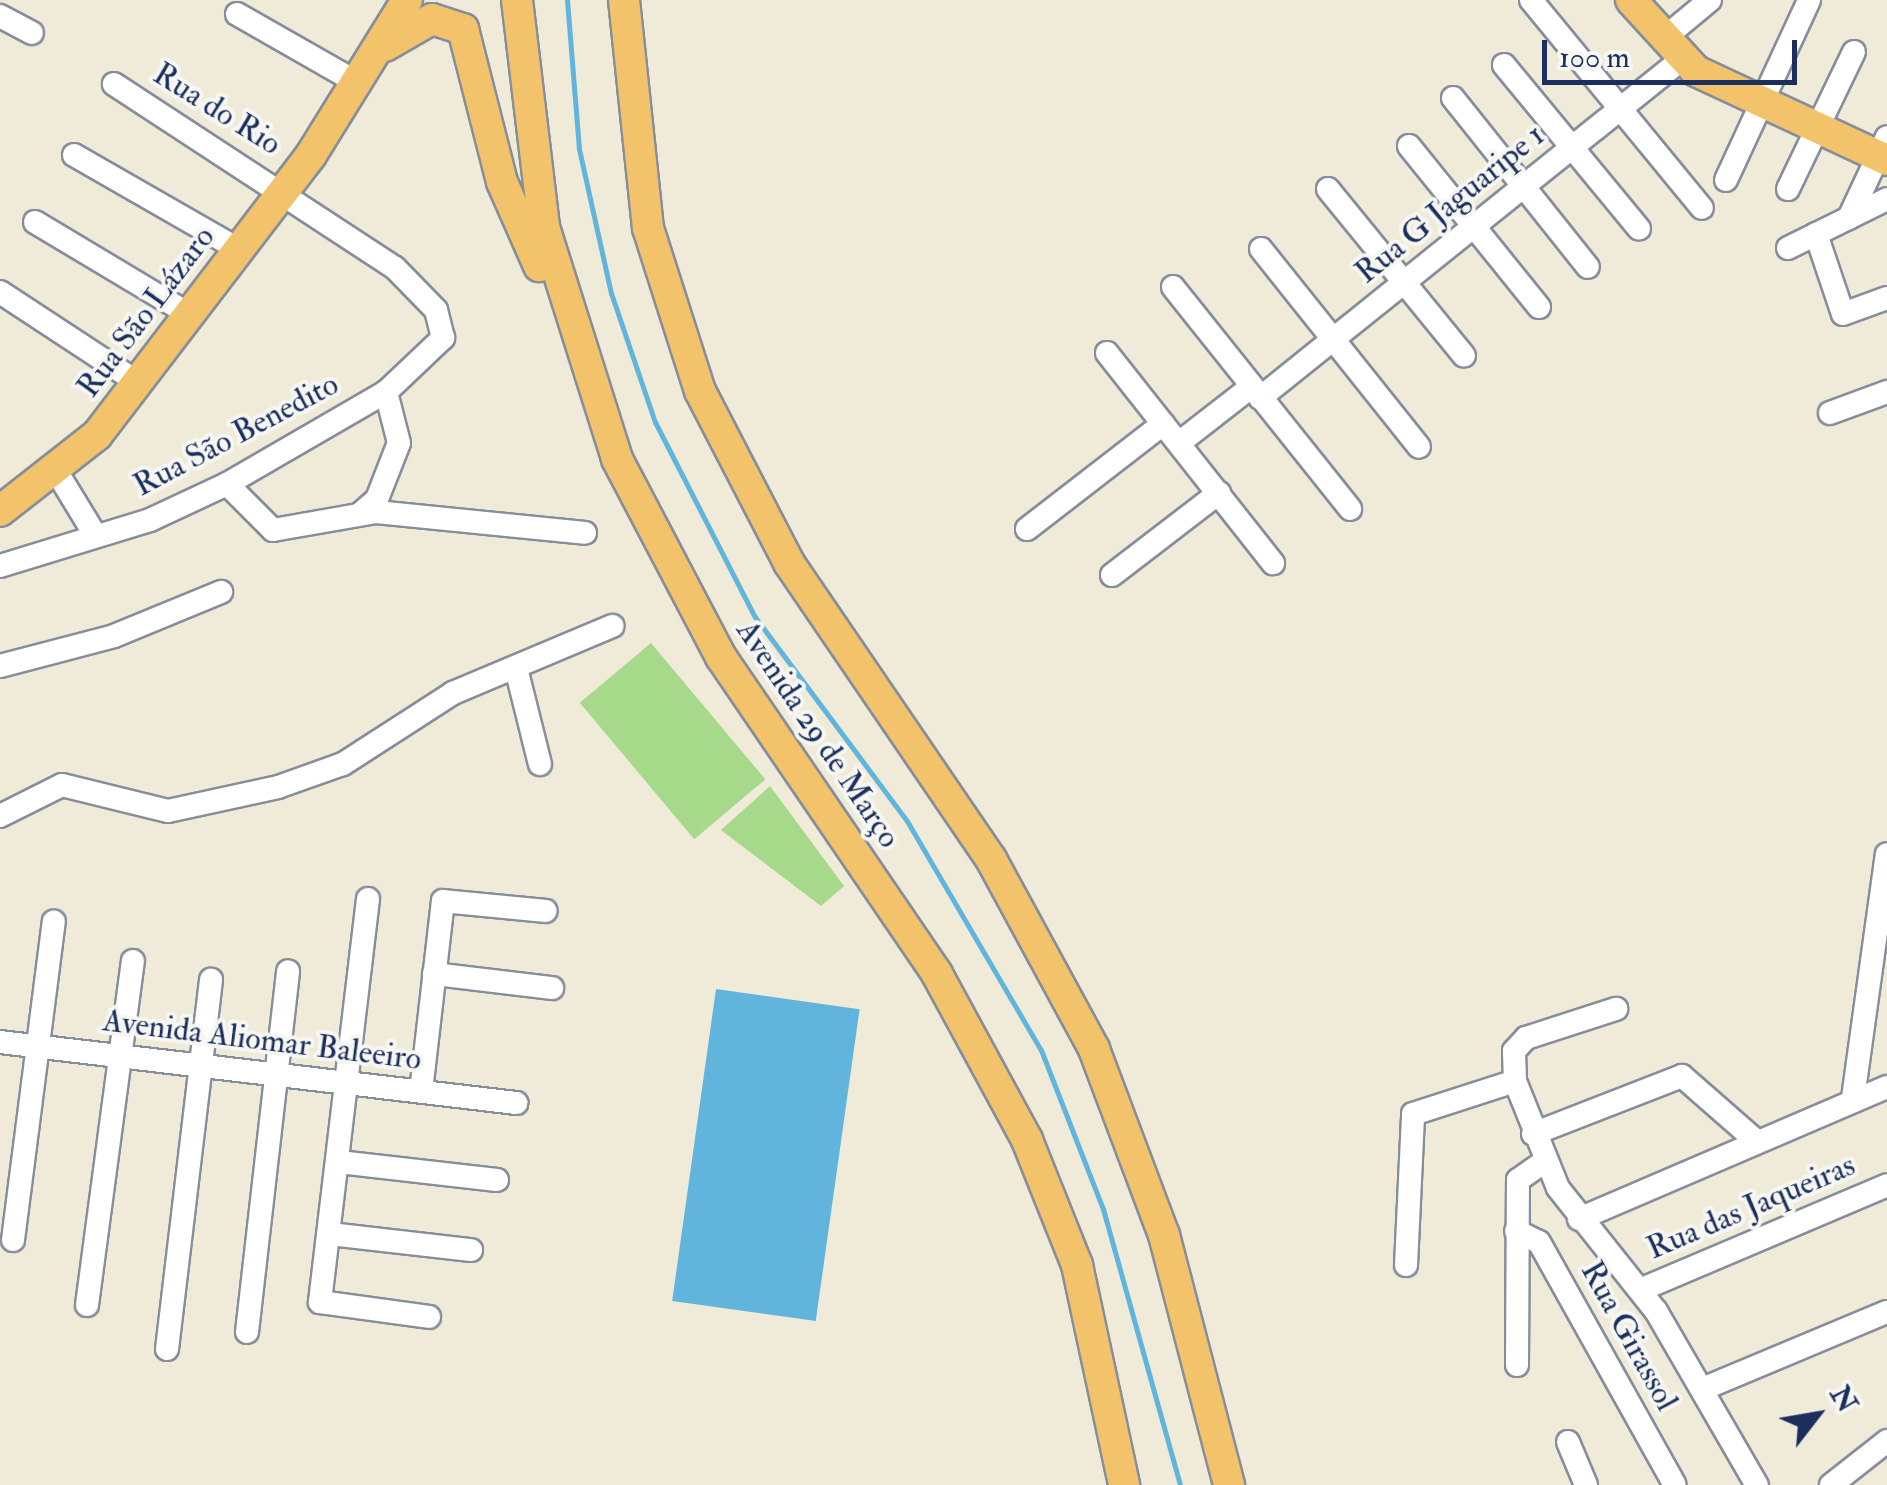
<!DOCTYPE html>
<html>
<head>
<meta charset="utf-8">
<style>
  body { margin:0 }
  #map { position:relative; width:1887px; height:1485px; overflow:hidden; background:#f0ebd8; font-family:"IM FELL Double Pica",serif }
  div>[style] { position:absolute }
  .green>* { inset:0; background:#a6da8a; transform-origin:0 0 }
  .water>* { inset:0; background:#61b5dd; transform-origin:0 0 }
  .stream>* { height:5px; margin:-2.5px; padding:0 2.5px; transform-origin:2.5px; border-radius:2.5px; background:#61b5dd }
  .roads { filter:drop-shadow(2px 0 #868d9b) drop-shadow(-2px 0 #868d9b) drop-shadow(0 2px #868d9b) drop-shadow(0 -2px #868d9b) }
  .minor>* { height:22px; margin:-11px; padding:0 11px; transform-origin:11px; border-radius:11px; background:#fff }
  .major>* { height:30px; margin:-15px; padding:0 15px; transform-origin:15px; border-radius:15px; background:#f2c36a }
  span { translate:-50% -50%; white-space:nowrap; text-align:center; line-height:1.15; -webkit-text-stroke:8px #f6f6f2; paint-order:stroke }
  .street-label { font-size:32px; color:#1b2f5e }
  .north { position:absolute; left:1767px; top:1365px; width:100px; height:100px; -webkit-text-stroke:8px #f6f6f2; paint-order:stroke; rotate:59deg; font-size:28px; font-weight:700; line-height:40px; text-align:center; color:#1b2f5e }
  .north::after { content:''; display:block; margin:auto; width:35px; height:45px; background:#1b2f5e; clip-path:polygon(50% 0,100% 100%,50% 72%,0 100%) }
  .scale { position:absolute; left:1542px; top:40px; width:255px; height:45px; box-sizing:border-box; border:5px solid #1b2f5e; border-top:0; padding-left:12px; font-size:30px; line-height:35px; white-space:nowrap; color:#1b2f5e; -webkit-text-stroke:8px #f6f6f2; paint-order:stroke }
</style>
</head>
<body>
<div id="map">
  <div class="green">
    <i style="left:651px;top:643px;width:178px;height:93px;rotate:50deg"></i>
    <i style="clip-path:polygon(770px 786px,844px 886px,821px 906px,721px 830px)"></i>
  </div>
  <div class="water">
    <i style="left:716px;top:989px;width:145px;height:315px;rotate:8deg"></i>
  </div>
  <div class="stream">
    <i style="left:567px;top:0;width:149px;rotate:85.4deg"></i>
    <i style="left:579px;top:149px;width:148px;rotate:77.5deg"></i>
    <i style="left:611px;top:293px;width:136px;rotate:71.2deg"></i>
    <i style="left:655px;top:422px;width:219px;rotate:62.9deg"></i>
    <i style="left:755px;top:617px;width:254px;rotate:53.3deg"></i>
    <i style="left:907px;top:821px;width:265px;rotate:59.7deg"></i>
    <i style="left:1041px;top:1050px;width:171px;rotate:68.7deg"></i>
    <i style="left:1103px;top:1209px;width:287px;rotate:74.4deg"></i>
  </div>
  <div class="roads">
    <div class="minor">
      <i style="left:1531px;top:0;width:269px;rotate:50.6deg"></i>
      <i style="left:237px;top:14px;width:139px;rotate:29.7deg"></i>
      <i style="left:0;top:16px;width:36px;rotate:28deg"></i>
      <i style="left:1663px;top:39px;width:61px;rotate:-39.7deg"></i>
      <i style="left:1504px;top:65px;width:212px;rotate:50.5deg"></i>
      <i style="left:1453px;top:98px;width:216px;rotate:51.4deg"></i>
      <i style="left:1409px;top:146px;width:207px;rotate:51.1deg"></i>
      <i style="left:74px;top:155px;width:189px;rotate:29.8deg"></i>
      <i style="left:1726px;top:180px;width:198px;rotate:-65.2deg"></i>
      <i style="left:1328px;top:189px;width:215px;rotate:50.8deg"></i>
      <i style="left:1788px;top:189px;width:152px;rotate:-64.3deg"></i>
      <i style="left:1849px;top:218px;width:89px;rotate:-64.9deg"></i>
      <i style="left:35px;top:222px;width:177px;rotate:30.9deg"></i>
      <i style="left:1816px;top:234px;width:84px;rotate:71.4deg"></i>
      <i style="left:1843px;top:314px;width:47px;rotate:-20deg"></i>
      <i style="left:1788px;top:248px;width:110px;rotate:-26.3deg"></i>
      <i style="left:1261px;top:249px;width:253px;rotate:51.4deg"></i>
      <i style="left:1173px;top:287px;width:284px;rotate:51.4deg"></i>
      <i style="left:0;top:292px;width:164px;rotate:33.3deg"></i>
      <i style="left:1107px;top:353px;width:268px;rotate:51.7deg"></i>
      <i style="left:1260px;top:398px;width:540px;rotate:-38.76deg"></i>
      <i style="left:1830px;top:413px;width:61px;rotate:-20.2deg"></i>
      <i style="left:1179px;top:443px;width:91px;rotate:-37.9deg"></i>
      <i style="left:58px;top:474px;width:69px;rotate:58.6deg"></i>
      <i style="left:227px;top:484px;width:65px;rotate:45deg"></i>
      <i style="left:273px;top:530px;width:105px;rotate:-9.9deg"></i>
      <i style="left:376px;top:512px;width:210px;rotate:5.7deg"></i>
      <i style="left:361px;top:513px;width:21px;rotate:-41deg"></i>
      <i style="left:377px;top:499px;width:60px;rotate:-68.6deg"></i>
      <i style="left:399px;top:443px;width:53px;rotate:-104.3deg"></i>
      <i style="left:1027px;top:529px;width:172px;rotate:-37.7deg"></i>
      <i style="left:0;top:566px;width:157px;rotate:-17deg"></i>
      <i style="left:150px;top:520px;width:85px;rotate:-25.1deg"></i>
      <i style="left:227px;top:484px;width:184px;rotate:-30.1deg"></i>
      <i style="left:386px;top:392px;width:79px;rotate:-43.5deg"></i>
      <i style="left:443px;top:338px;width:29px;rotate:-104deg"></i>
      <i style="left:436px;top:310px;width:59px;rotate:-134.3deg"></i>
      <i style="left:395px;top:268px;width:336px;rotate:-146.8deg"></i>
      <i style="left:1112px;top:575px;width:135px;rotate:-37.5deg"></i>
      <i style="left:0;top:666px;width:118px;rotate:-14.7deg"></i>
      <i style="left:114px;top:636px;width:116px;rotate:-22.4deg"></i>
      <i style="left:516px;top:668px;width:99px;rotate:76deg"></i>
      <i style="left:0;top:816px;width:69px;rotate:-26.6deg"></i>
      <i style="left:62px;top:785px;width:109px;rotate:13.8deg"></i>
      <i style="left:168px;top:811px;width:113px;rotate:-12.3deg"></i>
      <i style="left:278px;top:787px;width:69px;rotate:-19.5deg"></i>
      <i style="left:343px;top:764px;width:131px;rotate:-32.8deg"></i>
      <i style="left:453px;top:693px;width:173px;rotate:-22.8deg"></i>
      <i style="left:368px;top:899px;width:406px;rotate:96.8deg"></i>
      <i style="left:320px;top:1302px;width:110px;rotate:7.8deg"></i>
      <i style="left:434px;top:974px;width:119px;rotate:6.8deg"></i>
      <i style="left:0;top:1042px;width:520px;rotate:6.74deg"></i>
      <i style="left:1515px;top:1081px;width:30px;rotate:-92deg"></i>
      <i style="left:1514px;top:1051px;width:18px;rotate:-47deg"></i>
      <i style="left:1526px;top:1038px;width:95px;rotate:-17.9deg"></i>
      <i style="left:421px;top:1091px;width:191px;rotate:-83.4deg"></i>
      <i style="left:443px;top:901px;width:103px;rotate:5.5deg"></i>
      <i style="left:1853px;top:1098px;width:246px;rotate:-82.1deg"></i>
      <i style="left:1533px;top:1134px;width:160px;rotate:-21.3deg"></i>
      <i style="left:1682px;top:1076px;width:96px;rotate:41.2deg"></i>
      <i style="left:339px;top:1162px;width:159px;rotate:6.5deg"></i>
      <i style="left:1579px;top:1219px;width:335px;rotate:-23.2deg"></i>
      <i style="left:1516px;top:1231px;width:25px;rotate:26deg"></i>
      <i style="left:1539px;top:1242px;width:278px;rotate:60.8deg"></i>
      <i style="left:330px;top:1234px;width:142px;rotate:6.5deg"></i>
      <i style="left:13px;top:1240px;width:321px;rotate:-82.7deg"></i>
      <i style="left:1406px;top:1265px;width:151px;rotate:-87.3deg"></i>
      <i style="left:1413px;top:1114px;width:107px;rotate:-17.9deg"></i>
      <i style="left:1515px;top:1081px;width:115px;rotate:68.1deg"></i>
      <i style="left:1558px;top:1188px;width:157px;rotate:51.5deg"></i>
      <i style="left:1656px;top:1311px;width:201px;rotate:59.9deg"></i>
      <i style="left:1640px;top:1290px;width:268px;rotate:-23deg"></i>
      <i style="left:87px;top:1305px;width:347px;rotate:-82.4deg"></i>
      <i style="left:247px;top:1332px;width:363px;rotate:-83.5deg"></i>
      <i style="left:167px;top:1349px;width:372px;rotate:-83.2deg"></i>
      <i style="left:1517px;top:1365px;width:185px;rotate:-89.7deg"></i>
      <i style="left:1518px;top:1180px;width:33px;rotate:-35deg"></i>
      <i style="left:1705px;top:1388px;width:197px;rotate:-22.7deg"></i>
      <i style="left:1568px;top:1442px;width:47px;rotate:67.3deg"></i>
      <i style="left:1831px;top:1485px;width:71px;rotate:-38.2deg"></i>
    </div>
    <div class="major">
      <i style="left:517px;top:0;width:229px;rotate:83.2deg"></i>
      <i style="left:544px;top:227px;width:243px;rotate:72.5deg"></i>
      <i style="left:617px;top:459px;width:224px;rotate:62.3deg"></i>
      <i style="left:721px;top:657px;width:384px;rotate:55.7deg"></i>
      <i style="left:937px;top:974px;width:189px;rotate:61.5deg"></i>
      <i style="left:1027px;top:1140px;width:135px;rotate:68.2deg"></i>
      <i style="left:1077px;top:1265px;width:225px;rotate:77.9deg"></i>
      <i style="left:624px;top:0;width:229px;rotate:84deg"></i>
      <i style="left:648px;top:228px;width:171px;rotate:72.3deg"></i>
      <i style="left:700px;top:391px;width:194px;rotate:62.6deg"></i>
      <i style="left:789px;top:563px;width:358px;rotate:55.7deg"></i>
      <i style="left:991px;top:859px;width:216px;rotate:61.5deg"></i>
      <i style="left:1094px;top:1049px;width:199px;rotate:69.4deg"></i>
      <i style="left:1164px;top:1235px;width:258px;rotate:75.4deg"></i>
      <i style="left:1631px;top:0;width:96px;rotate:47.5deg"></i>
      <i style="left:1696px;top:71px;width:211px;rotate:25deg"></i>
      <i style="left:385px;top:46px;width:54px;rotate:-29.9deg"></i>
      <i style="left:432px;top:19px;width:33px;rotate:18deg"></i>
      <i style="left:463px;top:29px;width:158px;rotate:75.7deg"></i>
      <i style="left:502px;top:182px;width:92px;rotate:66.2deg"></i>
      <i style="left:0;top:511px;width:123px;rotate:-38.1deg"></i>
      <i style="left:97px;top:435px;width:352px;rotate:-52.6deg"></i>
      <i style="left:311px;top:155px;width:182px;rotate:-58.2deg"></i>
    </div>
  </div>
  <div class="street-label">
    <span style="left:217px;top:109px;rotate:32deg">Rua do Rio</span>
    <span style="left:1450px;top:204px;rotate:-39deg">Rua G Jaguaripe 1</span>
    <span style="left:146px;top:312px;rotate:-53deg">Rua São Lázaro</span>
    <span style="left:236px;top:435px;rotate:-28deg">Rua São Benedito</span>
    <span style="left:818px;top:734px;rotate:56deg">Avenida 29 de Março</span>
    <span style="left:262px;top:1040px;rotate:7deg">Avenida Aliomar Baleeiro</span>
    <span style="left:1751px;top:1207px;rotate:-23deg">Rua das Jaqueiras</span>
    <span style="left:1629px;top:1336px;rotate:61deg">Rua Girassol</span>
  </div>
  <div class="north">N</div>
  <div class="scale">100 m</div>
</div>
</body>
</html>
